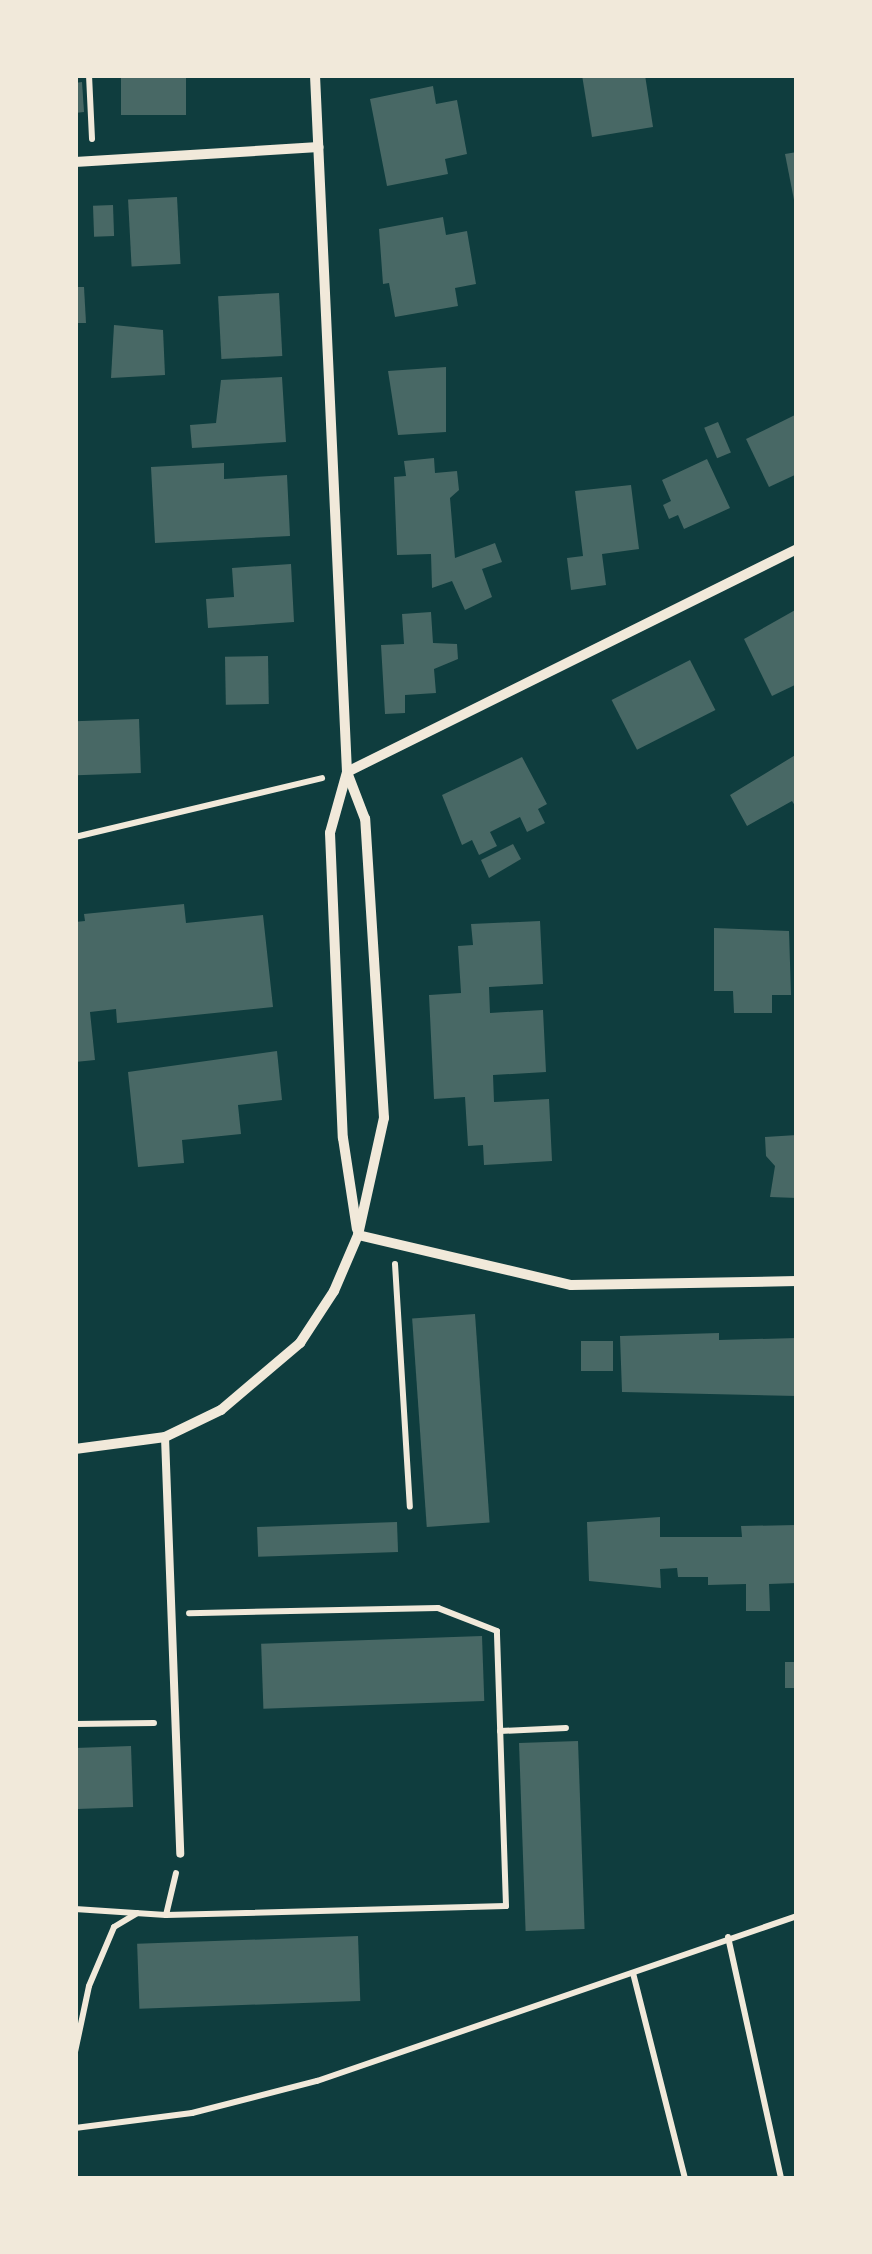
<!DOCTYPE html>
<html>
<head>
<meta charset="utf-8">
<style>
  body { margin:0 }
  #map { position:relative; width:872px; height:2254px; overflow:hidden; background:#0f3d3e; font-family:Spectral,serif }
  div>[style] { position:absolute }
  .building>* { inset:0; background:#486865; transform-origin:0 0 }
  .path>* { height:6px; margin:-3px; padding:0 3px; transform-origin:3px; border-radius:3px; background:#f1e9da }
  .service>* { height:8px; margin:-4px; padding:0 4px; transform-origin:4px; border-radius:4px; background:#f1e9da }
  .minor>* { height:10px; margin:-5px; padding:0 5px; transform-origin:5px; border-radius:5px; background:#f1e9da }
  span { translate:-50% -50%; white-space:nowrap; text-align:center; line-height:1.15; -webkit-text-stroke:8px #f1e9da; paint-order:stroke }
  .frame { position:absolute; inset:0; border:78px solid #f1e9da; pointer-events:none }
</style>
</head>
<body>
<div id="map">
  <div class="building">
    <i style="left:121px;top:75px;width:65px;height:40px"></i>
    <i style="clip-path:polygon(582px 75px,645px 75px,653px 127px,592px 137px)"></i>
    <i style="clip-path:polygon(82px 82px,84px 112px,75px 113px,75px 83px)"></i>
    <i style="clip-path:polygon(433px 86px,436px 104px,457px 100px,467px 154px,445px 159px,448px 174px,387px 186px,370px 99px)"></i>
    <i style="clip-path:polygon(797px 152px,797px 205px,795px 205px,785px 154px)"></i>
    <i style="left:177px;top:197px;width:67px;height:49px;rotate:87deg"></i>
    <i style="left:113px;top:205px;width:31px;height:20px;rotate:88deg"></i>
    <i style="clip-path:polygon(443px 217px,446px 235px,467px 231px,476px 284px,455px 288px,458px 306px,395px 317px,389px 283px,383px 284px,379px 229px)"></i>
    <i style="clip-path:polygon(75px 287px,84px 287px,86px 323px,75px 323px)"></i>
    <i style="left:279px;top:293px;width:63px;height:61px;rotate:87deg"></i>
    <i style="clip-path:polygon(114px 325px,163px 330px,165px 375px,111px 378px)"></i>
    <i style="clip-path:polygon(446px 367px,446px 432px,398px 435px,388px 371px)"></i>
    <i style="clip-path:polygon(282px 377px,286px 442px,192px 448px,190px 425px,216px 423px,221px 380px)"></i>
    <i style="clip-path:polygon(797px 414px,797px 474px,769px 487px,746px 439px)"></i>
    <i style="left:718px;top:422px;width:33px;height:15px;rotate:67deg"></i>
    <i style="clip-path:polygon(434px 458px,435px 473px,457px 471px,459px 490px,450px 498px,455px 558px,495px 543px,502px 562px,482px 569px,492px 597px,465px 610px,452px 581px,432px 588px,431px 554px,397px 555px,394px 477px,406px 476px,404px 461px)"></i>
    <i style="clip-path:polygon(707px 459px,730px 508px,684px 529px,678px 515px,669px 519px,663px 505px,671px 501px,662px 480px)"></i>
    <i style="clip-path:polygon(224px 463px,224px 479px,287px 475px,290px 536px,155px 543px,151px 467px)"></i>
    <i style="clip-path:polygon(631px 485px,639px 549px,602px 554px,606px 585px,571px 590px,567px 558px,583px 556px,575px 491px)"></i>
    <i style="clip-path:polygon(291px 564px,294px 622px,208px 628px,206px 599px,234px 597px,232px 568px)"></i>
    <i style="clip-path:polygon(797px 609px,797px 684px,772px 696px,744px 639px)"></i>
    <i style="clip-path:polygon(431px 612px,433px 643px,457px 644px,458px 659px,434px 669px,436px 693px,405px 695px,405px 713px,385px 714px,381px 645px,404px 644px,402px 614px)"></i>
    <i style="left:268px;top:656px;width:48px;height:43px;rotate:89deg"></i>
    <i style="left:690px;top:660px;width:56px;height:88px;rotate:63deg"></i>
    <i style="left:139px;top:719px;width:54px;height:64px;rotate:88deg"></i>
    <i style="clip-path:polygon(797px 754px,797px 809px,792px 801px,747px 826px,730px 795px)"></i>
    <i style="clip-path:polygon(522px 757px,547px 804px,538px 809px,545px 823px,527px 832px,520px 817px,490px 832px,497px 846px,479px 855px,472px 840px,462px 845px,442px 795px)"></i>
    <i style="clip-path:polygon(513px 844px,521px 859px,489px 878px,481px 860px)"></i>
    <i style="clip-path:polygon(184px 904px,186px 923px,263px 915px,273px 1007px,117px 1023px,116px 1009px,90px 1012px,95px 1060px,75px 1062px,75px 922px,85px 921px,84px 914px)"></i>
    <i style="clip-path:polygon(540px 921px,543px 984px,489px 987px,490px 1013px,543px 1010px,546px 1072px,493px 1075px,494px 1102px,549px 1099px,552px 1161px,484px 1165px,483px 1145px,468px 1146px,465px 1097px,434px 1099px,429px 995px,461px 993px,458px 946px,473px 945px,471px 924px)"></i>
    <i style="clip-path:polygon(714px 928px,789px 931px,791px 995px,772px 995px,772px 1013px,734px 1013px,733px 991px,714px 991px)"></i>
    <i style="clip-path:polygon(277px 1051px,282px 1100px,238px 1105px,241px 1134px,182px 1140px,184px 1163px,138px 1167px,128px 1072px)"></i>
    <i style="clip-path:polygon(797px 1135px,797px 1198px,770px 1197px,775px 1166px,766px 1156px,765px 1137px)"></i>
    <i style="left:475px;top:1314px;width:209px;height:63px;rotate:86deg"></i>
    <i style="clip-path:polygon(719px 1333px,719px 1340px,797px 1338px,797px 1396px,622px 1392px,620px 1336px)"></i>
    <i style="left:613px;top:1341px;width:30px;height:32px;rotate:90deg"></i>
    <i style="clip-path:polygon(660px 1517px,660px 1537px,742px 1537px,741px 1526px,797px 1525px,797px 1583px,769px 1584px,770px 1611px,746px 1611px,746px 1584px,708px 1585px,708px 1577px,678px 1577px,677px 1568px,660px 1569px,661px 1588px,589px 1581px,587px 1522px)"></i>
    <i style="left:397px;top:1522px;width:30px;height:140px;rotate:88deg"></i>
    <i style="left:482px;top:1636px;width:65px;height:221px;rotate:88deg"></i>
    <i style="left:785px;top:1662px;width:12px;height:26px"></i>
    <i style="left:578px;top:1741px;width:188px;height:59px;rotate:88deg"></i>
    <i style="left:131px;top:1746px;width:61px;height:56px;rotate:88deg"></i>
    <i style="left:358px;top:1936px;width:65px;height:221px;rotate:88deg"></i>
  </div>
  <div class="path">
    <i style="left:89px;top:75px;width:64px;rotate:87.3deg"></i>
    <i style="left:75px;top:837px;width:254px;rotate:-13.4deg"></i>
    <i style="left:395px;top:1264px;width:243px;rotate:86.5deg"></i>
    <i style="left:75px;top:1724px;width:79px;rotate:-0.7deg"></i>
    <i style="left:500px;top:1731px;width:66px;rotate:-2.6deg"></i>
    <i style="left:75px;top:1909px;width:91px;rotate:3.8deg"></i>
    <i style="left:166px;top:1915px;width:340px;rotate:-1.5deg"></i>
    <i style="left:506px;top:1906px;width:275px;rotate:-91.9deg"></i>
    <i style="left:497px;top:1631px;width:63px;rotate:-158.7deg"></i>
    <i style="left:438px;top:1608px;width:249px;rotate:178.8deg"></i>
    <i style="left:166px;top:1915px;width:43px;rotate:-76.6deg"></i>
    <i style="left:728px;top:1937px;width:248px;rotate:77.6deg"></i>
    <i style="left:633px;top:1973px;width:212px;rotate:75.8deg"></i>
    <i style="left:75px;top:2052px;width:67px;rotate:-78deg"></i>
    <i style="left:89px;top:1986px;width:64px;rotate:-67deg"></i>
    <i style="left:114px;top:1927px;width:27px;rotate:-31deg"></i>
    <i style="left:75px;top:2128px;width:118px;rotate:-7.3deg"></i>
    <i style="left:192px;top:2113px;width:129px;rotate:-14.4deg"></i>
    <i style="left:317px;top:2081px;width:508px;rotate:-18.97deg"></i>
  </div>
  <div class="service">
    <i style="left:165px;top:1437px;width:417px;rotate:87.9deg"></i>
  </div>
  <div class="minor">
    <i style="left:75px;top:162px;width:244px;rotate:-3.5deg"></i>
    <i style="left:347px;top:772px;width:502px;rotate:-26.36deg"></i>
    <i style="left:347px;top:772px;width:63px;rotate:105.6deg"></i>
    <i style="left:330px;top:833px;width:305px;rotate:87.6deg"></i>
    <i style="left:343px;top:1138px;width:92px;rotate:81.3deg"></i>
    <i style="left:358px;top:1235px;width:219px;rotate:13.2deg"></i>
    <i style="left:571px;top:1285px;width:226px;rotate:-1deg"></i>
    <i style="left:75px;top:1449px;width:91px;rotate:-7.6deg"></i>
    <i style="left:165px;top:1437px;width:62px;rotate:-25.7deg"></i>
    <i style="left:221px;top:1410px;width:104px;rotate:-40.3deg"></i>
    <i style="left:300px;top:1343px;width:62px;rotate:-56.8deg"></i>
    <i style="left:334px;top:1291px;width:61px;rotate:-66.8deg"></i>
    <i style="left:358px;top:1235px;width:120px;rotate:-77.5deg"></i>
    <i style="left:384px;top:1118px;width:300px;rotate:-93.6deg"></i>
    <i style="left:365px;top:819px;width:50px;rotate:-111deg"></i>
    <i style="left:347px;top:772px;width:698px;rotate:-92.63deg"></i>
  </div>
  <div class="frame"></div>
</div>
</body>
</html>
